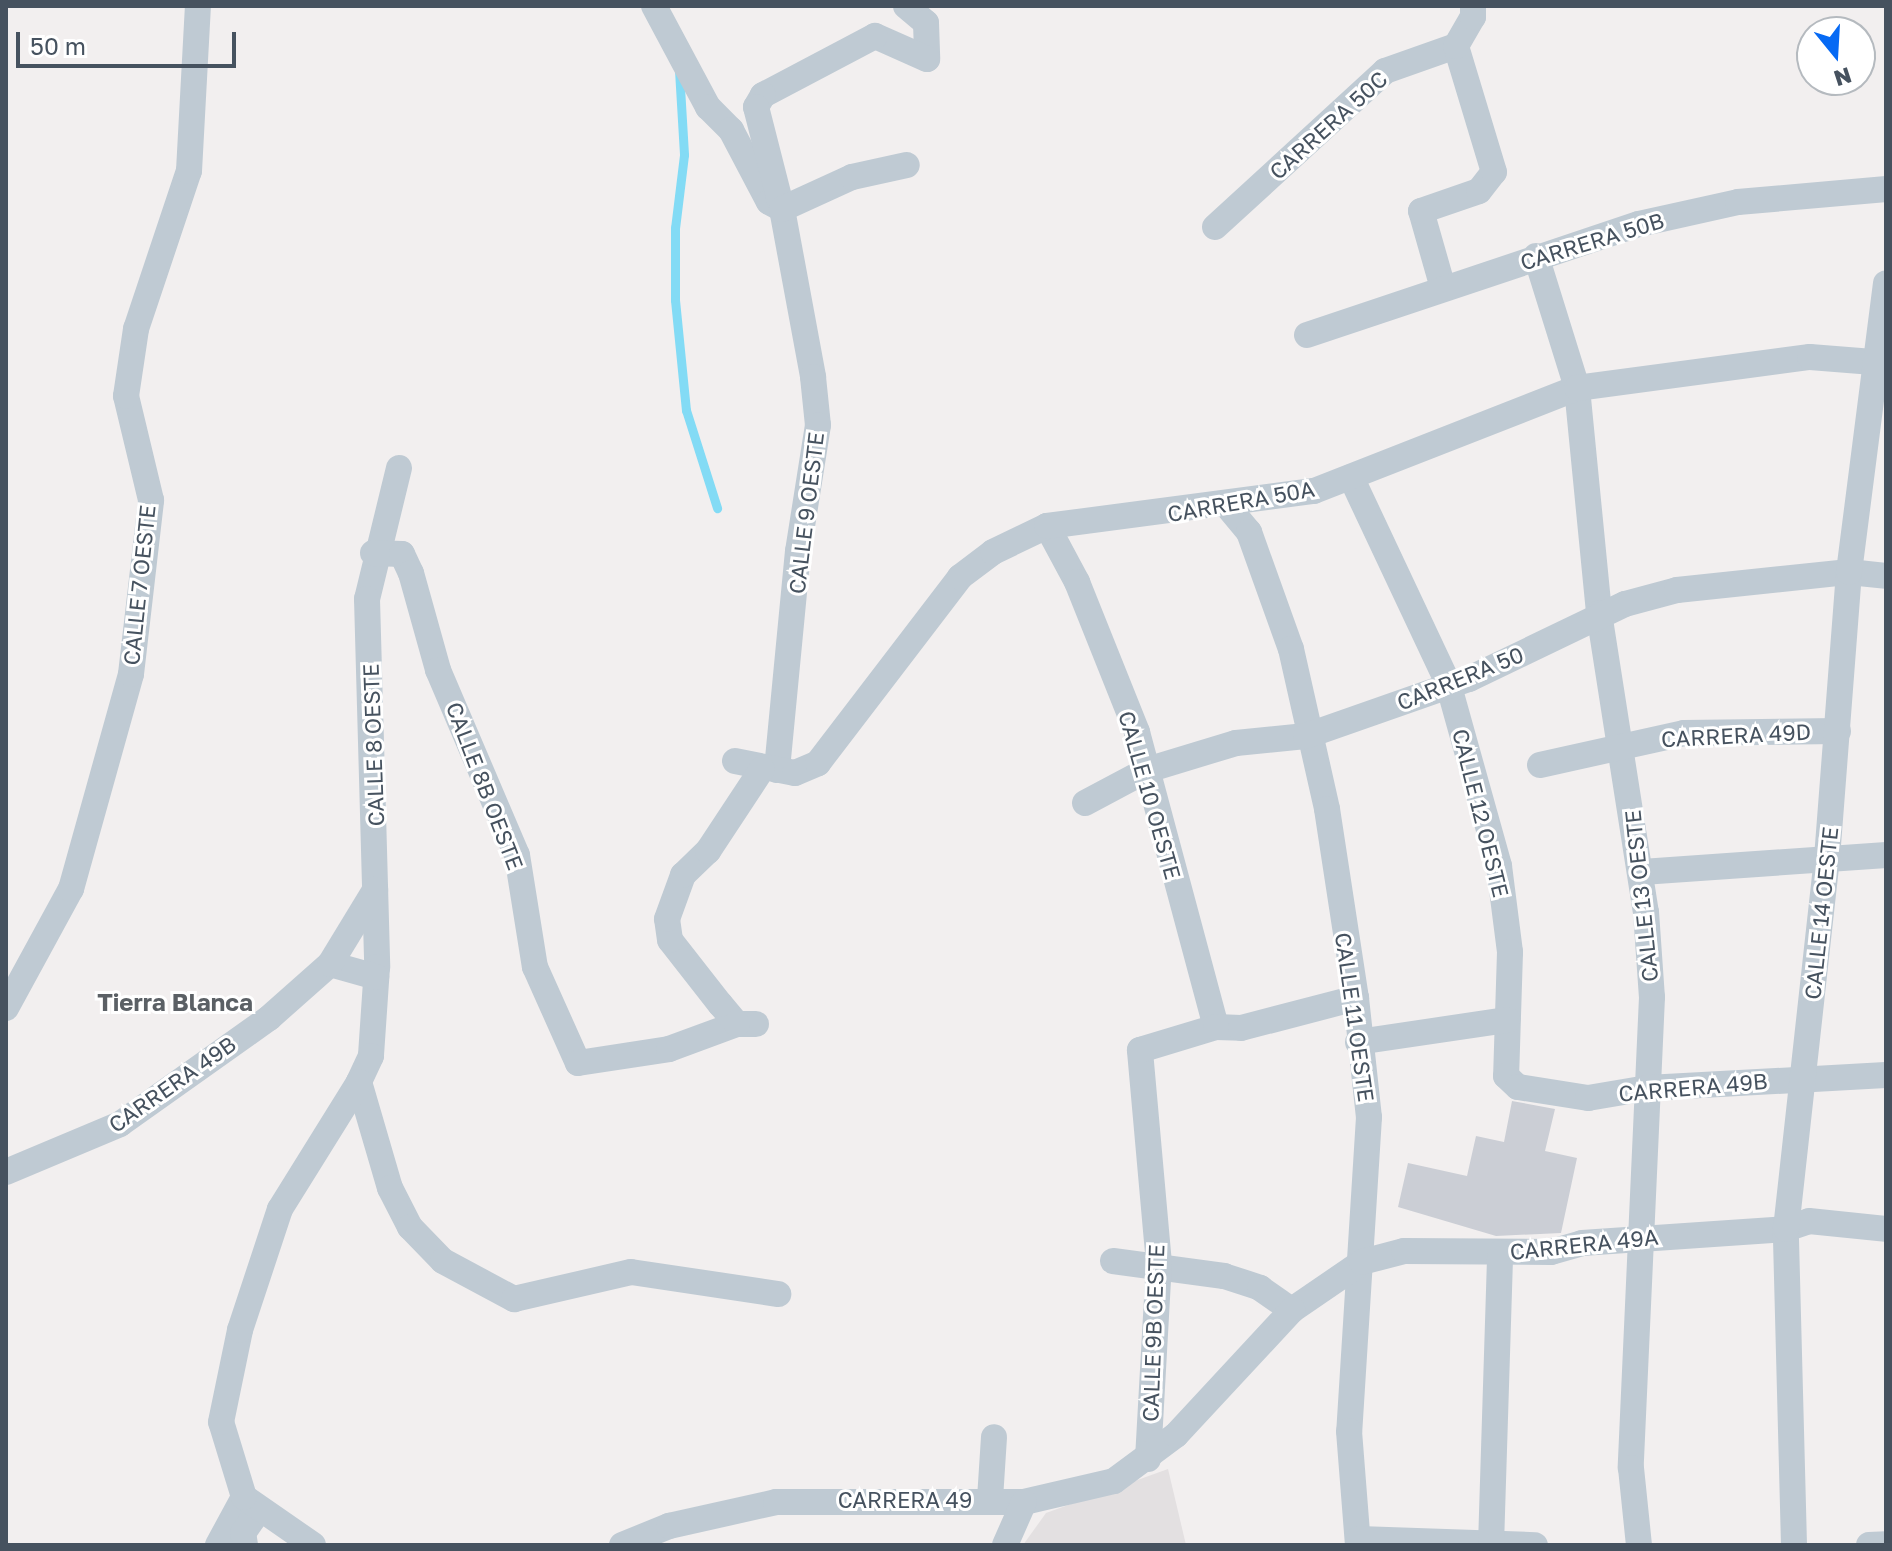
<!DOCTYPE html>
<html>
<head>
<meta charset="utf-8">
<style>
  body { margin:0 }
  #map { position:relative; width:1892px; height:1551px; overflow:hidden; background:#f2efef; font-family:"Golos Text",sans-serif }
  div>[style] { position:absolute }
  .education>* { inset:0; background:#e3e0e1 }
  .stream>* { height:9px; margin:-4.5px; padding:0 4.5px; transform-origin:4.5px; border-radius:4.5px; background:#83dbf5 }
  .building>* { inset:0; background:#cbced5 }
  .minor>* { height:26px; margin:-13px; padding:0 13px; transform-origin:13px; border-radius:13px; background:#bfcad3 }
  span { translate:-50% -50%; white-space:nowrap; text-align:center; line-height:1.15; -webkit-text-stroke:6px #fff; paint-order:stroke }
  .street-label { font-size:22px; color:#46525f }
  .neighbourhood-label { font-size:24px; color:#5b6065; font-weight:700 }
  .frame { position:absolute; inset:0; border:8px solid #46525f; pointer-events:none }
  .north { position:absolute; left:1796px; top:16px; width:80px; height:80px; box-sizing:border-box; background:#fff; border:2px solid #b5babf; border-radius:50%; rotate:162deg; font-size:22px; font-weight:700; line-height:32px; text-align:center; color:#46525f }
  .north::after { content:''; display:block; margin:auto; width:28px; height:36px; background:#076af4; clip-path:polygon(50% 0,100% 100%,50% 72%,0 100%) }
  .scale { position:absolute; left:16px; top:32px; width:220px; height:36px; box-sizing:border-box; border:4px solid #46525f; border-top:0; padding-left:10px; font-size:24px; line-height:28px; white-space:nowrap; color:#46525f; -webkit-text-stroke:6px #fff; paint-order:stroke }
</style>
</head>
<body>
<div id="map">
  <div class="education">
    <i style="clip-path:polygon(1168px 1469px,1186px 1545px,1023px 1545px,1046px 1513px)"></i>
  </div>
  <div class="stream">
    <i style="left:679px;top:70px;width:85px;rotate:86.6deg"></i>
    <i style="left:684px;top:155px;width:74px;rotate:97deg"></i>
    <i style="left:675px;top:228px;width:72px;rotate:90deg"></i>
    <i style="left:675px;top:300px;width:111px;rotate:84.3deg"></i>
    <i style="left:686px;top:410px;width:103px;rotate:72.4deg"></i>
  </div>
  <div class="building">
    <i style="clip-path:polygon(1512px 1101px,1555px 1109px,1545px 1151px,1577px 1158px,1561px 1233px,1496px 1236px,1398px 1207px,1408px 1163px,1467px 1176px,1476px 1136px,1504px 1142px)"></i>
  </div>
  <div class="minor">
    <i style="left:654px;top:6px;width:115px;rotate:61.9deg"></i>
    <i style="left:708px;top:107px;width:33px;rotate:45deg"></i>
    <i style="left:731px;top:130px;width:81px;rotate:62.2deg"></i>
    <i style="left:769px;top:202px;width:15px;rotate:28deg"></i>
    <i style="left:782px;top:209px;width:171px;rotate:79.5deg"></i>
    <i style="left:813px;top:377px;width:48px;rotate:84.1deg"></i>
    <i style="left:818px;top:425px;width:128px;rotate:99deg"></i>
    <i style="left:798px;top:551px;width:220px;rotate:95.5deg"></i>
    <i style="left:906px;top:6px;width:26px;rotate:40deg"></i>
    <i style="left:926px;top:23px;width:36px;rotate:88deg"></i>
    <i style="left:927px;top:59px;width:57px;rotate:-156.1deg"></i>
    <i style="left:875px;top:36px;width:127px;rotate:152.2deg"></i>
    <i style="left:763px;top:95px;width:14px;rotate:120deg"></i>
    <i style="left:756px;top:107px;width:105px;rotate:75.7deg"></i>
    <i style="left:782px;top:209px;width:77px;rotate:-24.6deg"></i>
    <i style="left:852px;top:177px;width:56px;rotate:-12.3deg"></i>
    <i style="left:1215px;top:227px;width:231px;rotate:-42.5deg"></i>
    <i style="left:1385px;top:71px;width:75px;rotate:-19.4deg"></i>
    <i style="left:1536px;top:256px;width:138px;rotate:72.7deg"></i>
    <i style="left:1577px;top:388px;width:226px;rotate:84.4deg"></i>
    <i style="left:1599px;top:613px;width:303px;rotate:81.1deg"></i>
    <i style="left:1646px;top:912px;width:85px;rotate:86deg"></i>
    <i style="left:1652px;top:997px;width:471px;rotate:92.6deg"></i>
    <i style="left:1631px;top:1468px;width:77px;rotate:84.1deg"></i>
    <i style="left:1443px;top:288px;width:80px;rotate:-105.9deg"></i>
    <i style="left:1421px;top:211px;width:61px;rotate:-19deg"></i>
    <i style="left:1479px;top:191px;width:24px;rotate:-52deg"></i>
    <i style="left:1494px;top:172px;width:132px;rotate:-106.8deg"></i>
    <i style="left:1456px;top:46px;width:34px;rotate:-60deg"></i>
    <i style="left:1473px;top:17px;width:11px;rotate:-90deg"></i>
    <i style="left:1307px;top:335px;width:350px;rotate:-18.5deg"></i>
    <i style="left:1639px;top:224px;width:101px;rotate:-12.5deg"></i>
    <i style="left:1738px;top:202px;width:149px;rotate:-5deg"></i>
    <i style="left:399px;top:468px;width:135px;rotate:103.7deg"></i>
    <i style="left:367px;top:599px;width:368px;rotate:88.4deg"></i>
    <i style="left:377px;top:967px;width:89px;rotate:93.9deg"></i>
    <i style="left:371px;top:1056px;width:29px;rotate:115deg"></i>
    <i style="left:359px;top:1082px;width:110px;rotate:73.7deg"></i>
    <i style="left:390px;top:1188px;width:44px;rotate:62.9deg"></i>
    <i style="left:410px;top:1227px;width:47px;rotate:45.9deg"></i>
    <i style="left:443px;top:1261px;width:81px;rotate:28.2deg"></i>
    <i style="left:514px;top:1299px;width:120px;rotate:-13deg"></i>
    <i style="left:631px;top:1272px;width:149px;rotate:8.5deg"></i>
    <i style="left:1351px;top:477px;width:228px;rotate:64.8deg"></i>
    <i style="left:1448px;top:683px;width:190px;rotate:74.4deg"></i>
    <i style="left:1499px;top:866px;width:87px;rotate:82.7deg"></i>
    <i style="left:1510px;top:952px;width:124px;rotate:91.8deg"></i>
    <i style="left:1506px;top:1076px;width:16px;rotate:43deg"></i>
    <i style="left:1518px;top:1087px;width:71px;rotate:8.9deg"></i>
    <i style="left:1588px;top:1098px;width:60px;rotate:-9.6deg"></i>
    <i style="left:1647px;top:1088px;width:239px;rotate:-3.1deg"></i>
    <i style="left:1228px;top:507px;width:33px;rotate:50deg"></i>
    <i style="left:1249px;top:532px;width:124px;rotate:70.3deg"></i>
    <i style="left:1291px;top:649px;width:164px;rotate:77.3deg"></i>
    <i style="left:1327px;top:809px;width:191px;rotate:81.3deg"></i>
    <i style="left:1356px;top:998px;width:120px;rotate:83.8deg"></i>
    <i style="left:1369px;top:1117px;width:315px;rotate:93.6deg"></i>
    <i style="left:1349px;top:1431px;width:114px;rotate:85.5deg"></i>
    <i style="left:1047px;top:526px;width:64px;rotate:61.8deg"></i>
    <i style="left:1077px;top:582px;width:162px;rotate:68.2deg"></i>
    <i style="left:1137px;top:732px;width:305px;rotate:75deg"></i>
    <i style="left:373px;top:553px;width:29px;rotate:2deg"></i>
    <i style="left:402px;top:554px;width:21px;rotate:65deg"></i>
    <i style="left:411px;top:573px;width:101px;rotate:74.4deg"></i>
    <i style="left:438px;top:670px;width:201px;rotate:66.9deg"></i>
    <i style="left:517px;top:855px;width:113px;rotate:80.9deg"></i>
    <i style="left:535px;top:967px;width:105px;rotate:65.9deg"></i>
    <i style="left:578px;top:1063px;width:92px;rotate:-8.7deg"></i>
    <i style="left:669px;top:1049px;width:72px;rotate:-20.2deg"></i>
    <i style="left:735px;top:761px;width:61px;rotate:11.3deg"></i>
    <i style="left:795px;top:773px;width:25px;rotate:-23deg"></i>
    <i style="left:818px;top:763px;width:234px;rotate:-52.6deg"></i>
    <i style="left:960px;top:577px;width:41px;rotate:-37.1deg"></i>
    <i style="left:993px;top:552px;width:60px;rotate:-25.7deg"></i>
    <i style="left:1047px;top:526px;width:269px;rotate:-7.5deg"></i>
    <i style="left:1314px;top:491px;width:282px;rotate:-21.4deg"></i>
    <i style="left:1577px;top:388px;width:235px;rotate:-7.6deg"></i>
    <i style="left:1810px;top:357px;width:76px;rotate:4.5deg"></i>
    <i style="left:1540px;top:765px;width:148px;rotate:-12.5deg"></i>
    <i style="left:1684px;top:733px;width:154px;rotate:-0.7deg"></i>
    <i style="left:1085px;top:803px;width:70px;rotate:-28deg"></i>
    <i style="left:1147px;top:770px;width:93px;rotate:-16.9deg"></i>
    <i style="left:1236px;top:743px;width:70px;rotate:-5.7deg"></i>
    <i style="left:1306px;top:736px;width:173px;rotate:-19.3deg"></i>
    <i style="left:1469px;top:679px;width:173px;rotate:-25.7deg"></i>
    <i style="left:1625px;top:604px;width:54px;rotate:-15.1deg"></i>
    <i style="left:1677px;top:590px;width:173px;rotate:-6deg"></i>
    <i style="left:1849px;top:572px;width:37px;rotate:6deg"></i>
    <i style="left:1642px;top:872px;width:245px;rotate:-4deg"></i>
    <i style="left:330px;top:964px;width:48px;rotate:15.8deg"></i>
    <i style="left:6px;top:1008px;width:136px;rotate:-61.4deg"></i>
    <i style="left:71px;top:889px;width:223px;rotate:-74.4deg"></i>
    <i style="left:131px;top:674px;width:175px;rotate:-83.4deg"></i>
    <i style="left:151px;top:500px;width:107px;rotate:-103.5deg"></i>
    <i style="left:126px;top:396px;width:68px;rotate:-81.5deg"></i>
    <i style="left:136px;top:329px;width:167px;rotate:-71.5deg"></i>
    <i style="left:189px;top:171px;width:165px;rotate:-86.9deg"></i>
    <i style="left:756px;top:1024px;width:19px;rotate:180deg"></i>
    <i style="left:737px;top:1024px;width:26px;rotate:-130deg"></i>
    <i style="left:720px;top:1004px;width:81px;rotate:-128deg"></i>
    <i style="left:670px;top:940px;width:21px;rotate:-98deg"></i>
    <i style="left:667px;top:919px;width:47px;rotate:-70deg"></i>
    <i style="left:683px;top:875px;width:35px;rotate:-44deg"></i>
    <i style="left:708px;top:851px;width:98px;rotate:-56.6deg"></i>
    <i style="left:1358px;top:1042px;width:151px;rotate:-8.4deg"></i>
    <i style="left:6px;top:1172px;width:124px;rotate:-22.8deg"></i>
    <i style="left:120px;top:1124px;width:183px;rotate:-35.4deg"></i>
    <i style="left:269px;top:1018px;width:81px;rotate:-41.5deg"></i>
    <i style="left:330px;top:964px;width:87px;rotate:-58.7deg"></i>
    <i style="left:1113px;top:1261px;width:112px;rotate:7.7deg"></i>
    <i style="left:1224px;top:1276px;width:38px;rotate:18deg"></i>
    <i style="left:1260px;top:1288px;width:39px;rotate:35deg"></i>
    <i style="left:1292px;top:1310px;width:85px;rotate:-34.4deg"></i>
    <i style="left:1362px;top:1262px;width:43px;rotate:-14.7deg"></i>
    <i style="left:1404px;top:1251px;width:147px;rotate:0.4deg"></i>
    <i style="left:1551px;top:1252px;width:32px;rotate:-16deg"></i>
    <i style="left:1582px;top:1243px;width:204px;rotate:-3.9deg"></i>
    <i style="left:1786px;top:1229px;width:24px;rotate:-19deg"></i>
    <i style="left:1809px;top:1221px;width:77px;rotate:5.9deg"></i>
    <i style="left:1148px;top:1459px;width:195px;rotate:-86.8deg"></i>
    <i style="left:1159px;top:1264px;width:215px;rotate:-95.1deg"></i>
    <i style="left:1140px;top:1050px;width:79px;rotate:-16.8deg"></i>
    <i style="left:1216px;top:1027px;width:25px;rotate:2deg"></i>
    <i style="left:1241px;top:1028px;width:119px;rotate:-14.6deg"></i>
    <i style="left:990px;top:1499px;width:62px;rotate:-86.3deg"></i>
    <i style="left:1359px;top:1539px;width:176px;rotate:2deg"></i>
    <i style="left:218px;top:1545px;width:55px;rotate:-61.6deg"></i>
    <i style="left:245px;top:1545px;width:12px;rotate:-99deg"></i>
    <i style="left:243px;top:1533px;width:29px;rotate:-55deg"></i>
    <i style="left:313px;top:1545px;width:84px;rotate:-145.2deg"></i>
    <i style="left:244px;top:1497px;width:78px;rotate:-107deg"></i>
    <i style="left:221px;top:1422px;width:94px;rotate:-78.3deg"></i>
    <i style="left:240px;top:1330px;width:127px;rotate:-71.7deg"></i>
    <i style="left:280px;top:1209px;width:150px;rotate:-58.1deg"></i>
    <i style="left:622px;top:1545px;width:51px;rotate:-22deg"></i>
    <i style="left:669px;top:1526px;width:110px;rotate:-12.6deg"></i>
    <i style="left:776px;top:1502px;width:248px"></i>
    <i style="left:1024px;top:1502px;width:92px;rotate:-13.1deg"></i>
    <i style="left:1114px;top:1481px;width:77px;rotate:-36.6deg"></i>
    <i style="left:1176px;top:1435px;width:171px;rotate:-47.1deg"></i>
    <i style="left:1005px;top:1545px;width:47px;rotate:-66.2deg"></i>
    <i style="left:1491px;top:1545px;width:292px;rotate:-88.2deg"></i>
    <i style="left:1794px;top:1545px;width:316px;rotate:-91.5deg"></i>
    <i style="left:1786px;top:1229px;width:373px;rotate:-83.7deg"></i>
    <i style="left:1827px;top:858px;width:287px;rotate:-85.6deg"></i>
    <i style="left:1849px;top:572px;width:291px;rotate:-82.7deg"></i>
    <i style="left:1869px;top:1545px;width:17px;rotate:-3deg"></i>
  </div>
  <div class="street-label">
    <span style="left:1328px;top:125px;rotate:-42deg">CARRERA 50C</span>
    <span style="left:1592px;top:241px;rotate:-17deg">CARRERA 50B</span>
    <span style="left:1241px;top:501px;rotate:-10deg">CARRERA 50A</span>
    <span style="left:806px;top:513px;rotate:-83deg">CALLE 9 OESTE</span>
    <span style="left:139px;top:585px;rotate:-84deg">CALLE 7 OESTE</span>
    <span style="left:1460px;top:678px;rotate:-22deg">CARRERA 50</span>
    <span style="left:1736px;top:735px;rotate:-3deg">CARRERA 49D</span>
    <span style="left:373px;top:745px;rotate:-92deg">CALLE 8 OESTE</span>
    <span style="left:485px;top:786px;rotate:69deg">CALLE 8B OESTE</span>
    <span style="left:1150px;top:795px;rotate:74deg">CALLE 10 OESTE</span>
    <span style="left:1481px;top:813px;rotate:76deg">CALLE 12 OESTE</span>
    <span style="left:1641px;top:896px;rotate:-96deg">CALLE 13 OESTE</span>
    <span style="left:1821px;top:913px;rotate:-84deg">CALLE 14 OESTE</span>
    <span style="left:1355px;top:1017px;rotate:82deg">CALLE 11 OESTE</span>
    <span style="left:172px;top:1084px;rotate:-35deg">CARRERA 49B</span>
    <span style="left:1693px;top:1087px;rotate:-5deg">CARRERA 49B</span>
    <span style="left:1584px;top:1244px;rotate:-6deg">CARRERA 49A</span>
    <span style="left:1153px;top:1333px;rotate:-88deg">CALLE 9B OESTE</span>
    <span style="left:905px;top:1500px">CARRERA 49</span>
  </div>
  <div class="neighbourhood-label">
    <span style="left:175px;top:1002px">Tierra Blanca</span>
  </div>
  <div class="frame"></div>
  <div class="north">N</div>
  <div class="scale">50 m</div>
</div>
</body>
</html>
